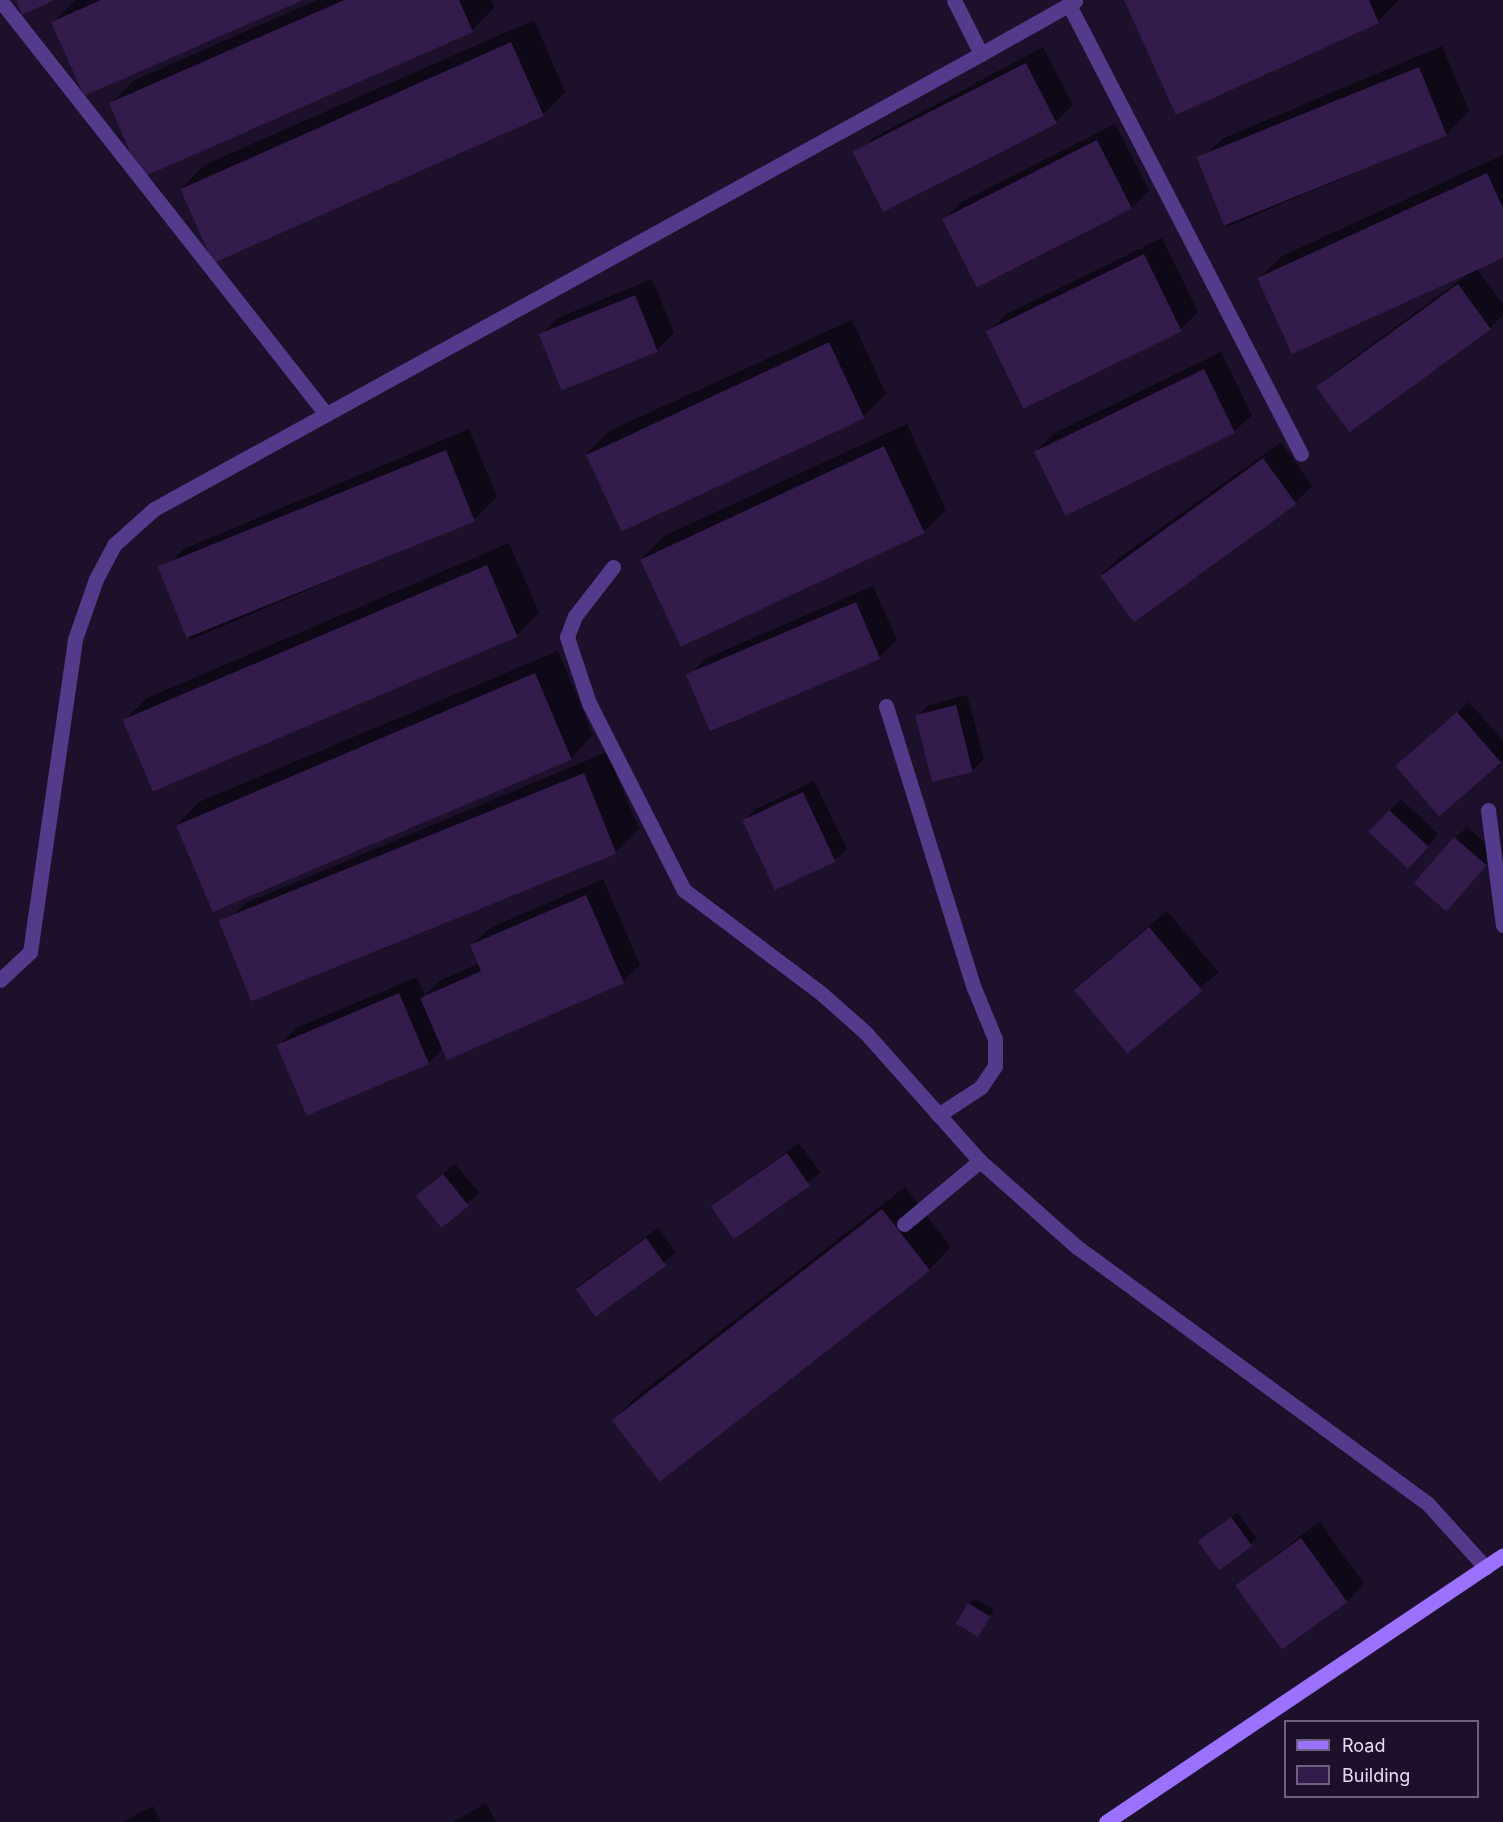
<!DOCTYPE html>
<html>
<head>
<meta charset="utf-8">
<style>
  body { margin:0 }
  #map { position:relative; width:1503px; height:1822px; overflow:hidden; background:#1c102b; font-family:Inter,sans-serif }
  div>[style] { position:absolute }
  .shadow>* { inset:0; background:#0007; transform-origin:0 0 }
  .building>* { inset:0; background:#331b4c; transform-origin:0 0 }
  .lane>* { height:15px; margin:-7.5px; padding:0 7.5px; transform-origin:7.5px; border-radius:7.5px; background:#533a8b }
  .secondary>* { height:15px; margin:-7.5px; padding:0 7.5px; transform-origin:7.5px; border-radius:7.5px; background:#9b71ff }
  span { translate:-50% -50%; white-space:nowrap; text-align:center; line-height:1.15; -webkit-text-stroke:4.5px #1c102b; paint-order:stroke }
  .legend { position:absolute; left:1284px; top:1720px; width:195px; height:78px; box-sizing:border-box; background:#1c102b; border:2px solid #6e6180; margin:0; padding:8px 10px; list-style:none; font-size:18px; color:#e8daff }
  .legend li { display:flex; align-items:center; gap:12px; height:30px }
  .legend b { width:30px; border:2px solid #6e6180 }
</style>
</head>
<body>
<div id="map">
  <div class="shadow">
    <i style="clip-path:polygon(76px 0,299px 0,53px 22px)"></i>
    <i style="clip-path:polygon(317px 0,491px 0,494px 8px,472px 30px,111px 104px,133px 81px)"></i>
    <i style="clip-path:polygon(1126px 0,1399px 0,1378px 21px)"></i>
    <i style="clip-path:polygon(534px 20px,565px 92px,543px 115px,182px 188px,204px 165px)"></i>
    <i style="clip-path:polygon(1442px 46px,1469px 111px,1447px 134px,1227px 227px,1200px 161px,1222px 139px)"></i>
    <i style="clip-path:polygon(1043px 47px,1073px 105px,1056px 122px,856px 155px,873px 138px)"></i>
    <i style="clip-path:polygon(1115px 124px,1149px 190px,1132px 208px,978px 287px,944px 220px,961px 202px)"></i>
    <i style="clip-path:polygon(1503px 155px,1503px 256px,1476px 268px,1503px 305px,1503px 315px,1490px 328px,1319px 388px,1336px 371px,1468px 274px,1259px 278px,1282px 256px)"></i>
    <i style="clip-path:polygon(1162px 238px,1198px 312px,1181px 329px,988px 332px,1005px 315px)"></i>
    <i style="clip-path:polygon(652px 279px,674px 333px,657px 350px,540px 336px,558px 318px)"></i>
    <i style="clip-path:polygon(852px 320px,886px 394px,863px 417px,587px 453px,609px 431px)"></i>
    <i style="clip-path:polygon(1221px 352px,1252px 415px,1234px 432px,1036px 452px,1053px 434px)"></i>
    <i style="clip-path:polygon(907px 424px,946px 510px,923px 532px,641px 559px,664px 536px)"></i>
    <i style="clip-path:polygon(469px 429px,497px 497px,475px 519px,190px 640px,162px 571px,184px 549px)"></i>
    <i style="clip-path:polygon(1281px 442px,1312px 486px,1295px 503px,1101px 575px,1119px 558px)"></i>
    <i style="clip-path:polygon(509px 543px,539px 613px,516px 636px,124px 721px,147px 698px)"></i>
    <i style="clip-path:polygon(873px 586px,897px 640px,879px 657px,712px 731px,688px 677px,705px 659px)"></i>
    <i style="clip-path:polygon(558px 651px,593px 735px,571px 758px,177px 825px,199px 802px)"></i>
    <i style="clip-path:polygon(967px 695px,984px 759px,972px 771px,917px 717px,928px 705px)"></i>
    <i style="clip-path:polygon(1469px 702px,1503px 741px,1503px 759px,1439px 815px,1408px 754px)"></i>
    <i style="clip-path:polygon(607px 752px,639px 829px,616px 852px,223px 925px,246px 903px)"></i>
    <i style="clip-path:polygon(814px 781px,847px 849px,835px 860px,744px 821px,756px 809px)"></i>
    <i style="clip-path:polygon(1401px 799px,1438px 834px,1420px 855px,1371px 831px)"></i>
    <i style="clip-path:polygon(1467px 827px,1496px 853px,1457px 897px,1455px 838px)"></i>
    <i style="clip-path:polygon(603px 879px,640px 965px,623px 982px,443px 1048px,428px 1063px,279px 1045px,296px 1028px,417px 977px,425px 996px,439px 981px,480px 963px,472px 945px,490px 928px)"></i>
    <i style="left:1167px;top:911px;width:80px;height:120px;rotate:50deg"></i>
    <i style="left:799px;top:1143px;width:37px;height:107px;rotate:54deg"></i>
    <i style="left:455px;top:1164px;width:38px;height:50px;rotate:50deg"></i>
    <i style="clip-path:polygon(905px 1187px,951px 1247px,929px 1270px,613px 1420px,636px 1397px)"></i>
    <i style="left:658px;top:1228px;width:31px;height:101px;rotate:54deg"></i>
    <i style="clip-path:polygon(1237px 1513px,1257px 1539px,1221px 1568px,1206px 1537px)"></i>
    <i style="clip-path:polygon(1319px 1521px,1364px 1584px,1347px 1601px,1238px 1586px)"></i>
    <i style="clip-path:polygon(975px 1599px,994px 1610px,978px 1635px,969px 1604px)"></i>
    <i style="clip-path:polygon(486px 1803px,496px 1822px,453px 1822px)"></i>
    <i style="clip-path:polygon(153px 1806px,161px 1822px,123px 1822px)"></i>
  </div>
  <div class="building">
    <i style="clip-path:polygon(16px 0,55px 0,22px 15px)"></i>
    <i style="clip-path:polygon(101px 0,303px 0,84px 96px,51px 22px)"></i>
    <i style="clip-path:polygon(344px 0,459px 0,473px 32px,141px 178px,109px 103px)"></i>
    <i style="clip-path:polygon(1124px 0,1369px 0,1379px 23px,1176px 115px)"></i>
    <i style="left:511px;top:42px;width:81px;height:362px;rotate:66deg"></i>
    <i style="left:1026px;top:63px;width:68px;height:195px;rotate:63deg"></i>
    <i style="left:1419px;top:67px;width:74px;height:240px;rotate:68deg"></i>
    <i style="left:1097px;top:140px;width:77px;height:174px;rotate:63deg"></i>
    <i style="clip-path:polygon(1487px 173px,1503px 208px,1503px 258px,1292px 354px,1257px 278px)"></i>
    <i style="left:1144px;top:254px;width:86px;height:176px;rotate:64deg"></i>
    <i style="left:1458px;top:284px;width:56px;height:175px;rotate:54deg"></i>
    <i style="left:635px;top:295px;width:61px;height:104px;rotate:68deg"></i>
    <i style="left:829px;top:342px;width:84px;height:268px;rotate:65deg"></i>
    <i style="left:1204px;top:369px;width:71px;height:189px;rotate:64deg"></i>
    <i style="left:884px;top:446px;width:96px;height:269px;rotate:65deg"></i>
    <i style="left:446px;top:450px;width:77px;height:311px;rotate:68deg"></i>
    <i style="left:1263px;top:458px;width:57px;height:201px;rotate:54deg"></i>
    <i style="left:487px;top:565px;width:78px;height:396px;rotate:67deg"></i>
    <i style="left:856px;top:602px;width:62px;height:185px;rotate:67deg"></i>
    <i style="left:535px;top:673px;width:94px;height:390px;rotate:67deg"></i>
    <i style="left:956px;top:705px;width:69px;height:42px;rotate:76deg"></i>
    <i style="left:1457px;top:712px;width:67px;height:82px;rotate:49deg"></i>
    <i style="left:584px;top:773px;width:87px;height:394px;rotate:68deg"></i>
    <i style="left:803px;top:792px;width:77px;height:67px;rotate:65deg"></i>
    <i style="left:1389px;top:810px;width:54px;height:30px;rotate:43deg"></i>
    <i style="left:1454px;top:837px;width:43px;height:61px;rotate:41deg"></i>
    <i style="clip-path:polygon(586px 895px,624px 983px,447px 1060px,420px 998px,481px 971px,470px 945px)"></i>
    <i style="left:1149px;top:927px;width:83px;height:98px;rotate:50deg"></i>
    <i style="left:399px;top:993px;width:77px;height:133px;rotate:67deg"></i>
    <i style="left:787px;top:1153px;width:40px;height:93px;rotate:55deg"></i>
    <i style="left:443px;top:1174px;width:41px;height:35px;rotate:51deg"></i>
    <i style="left:882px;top:1209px;width:78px;height:343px;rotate:52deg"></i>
    <i style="left:646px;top:1238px;width:34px;height:87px;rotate:54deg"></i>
    <i style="left:1231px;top:1517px;width:36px;height:41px;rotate:54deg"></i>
    <i style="left:1301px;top:1538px;width:79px;height:81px;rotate:54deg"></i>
    <i style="left:968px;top:1603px;width:26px;height:24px;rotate:31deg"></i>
  </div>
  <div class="lane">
    <i style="left:0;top:0;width:527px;rotate:51.78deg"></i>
    <i style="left:1069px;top:5px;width:505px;rotate:62.67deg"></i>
    <i style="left:981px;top:54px;width:108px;rotate:-29.4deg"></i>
    <i style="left:613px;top:567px;width:62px;rotate:127.8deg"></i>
    <i style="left:575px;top:616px;width:22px;rotate:111deg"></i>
    <i style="left:567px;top:637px;width:70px;rotate:71.6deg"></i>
    <i style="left:589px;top:703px;width:210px;rotate:63.1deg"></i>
    <i style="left:684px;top:890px;width:173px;rotate:37deg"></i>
    <i style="left:822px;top:994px;width:57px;rotate:41.5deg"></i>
    <i style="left:865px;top:1032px;width:173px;rotate:48.3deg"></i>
    <i style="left:980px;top:1161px;width:130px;rotate:41.6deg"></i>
    <i style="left:1077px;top:1247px;width:435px;rotate:36.2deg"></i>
    <i style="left:1428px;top:1504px;width:86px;rotate:47.8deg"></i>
    <i style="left:886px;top:706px;width:295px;rotate:72.7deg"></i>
    <i style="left:974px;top:988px;width:55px;rotate:67.6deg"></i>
    <i style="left:995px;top:1039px;width:27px;rotate:90deg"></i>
    <i style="left:995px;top:1066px;width:25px;rotate:124deg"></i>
    <i style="left:981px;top:1087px;width:51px;rotate:146.9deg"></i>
    <i style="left:1488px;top:810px;width:116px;rotate:82.6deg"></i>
    <i style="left:0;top:980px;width:41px;rotate:-43deg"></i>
    <i style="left:30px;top:952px;width:316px;rotate:-81.8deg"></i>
    <i style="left:75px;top:639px;width:64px;rotate:-70.7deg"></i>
    <i style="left:96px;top:579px;width:40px;rotate:-62deg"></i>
    <i style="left:115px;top:544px;width:52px;rotate:-41.9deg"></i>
    <i style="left:154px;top:509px;width:944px;rotate:-28.82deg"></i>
    <i style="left:981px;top:54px;width:60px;rotate:-116.6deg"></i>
    <i style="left:904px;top:1224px;width:99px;rotate:-39.7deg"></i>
  </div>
  <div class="secondary">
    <i style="left:1106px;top:1822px;width:478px;rotate:-33.9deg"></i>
  </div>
  <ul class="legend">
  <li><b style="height:8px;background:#9b71ff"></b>Road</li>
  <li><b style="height:16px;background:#331b4c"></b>Building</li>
  </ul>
</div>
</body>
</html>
